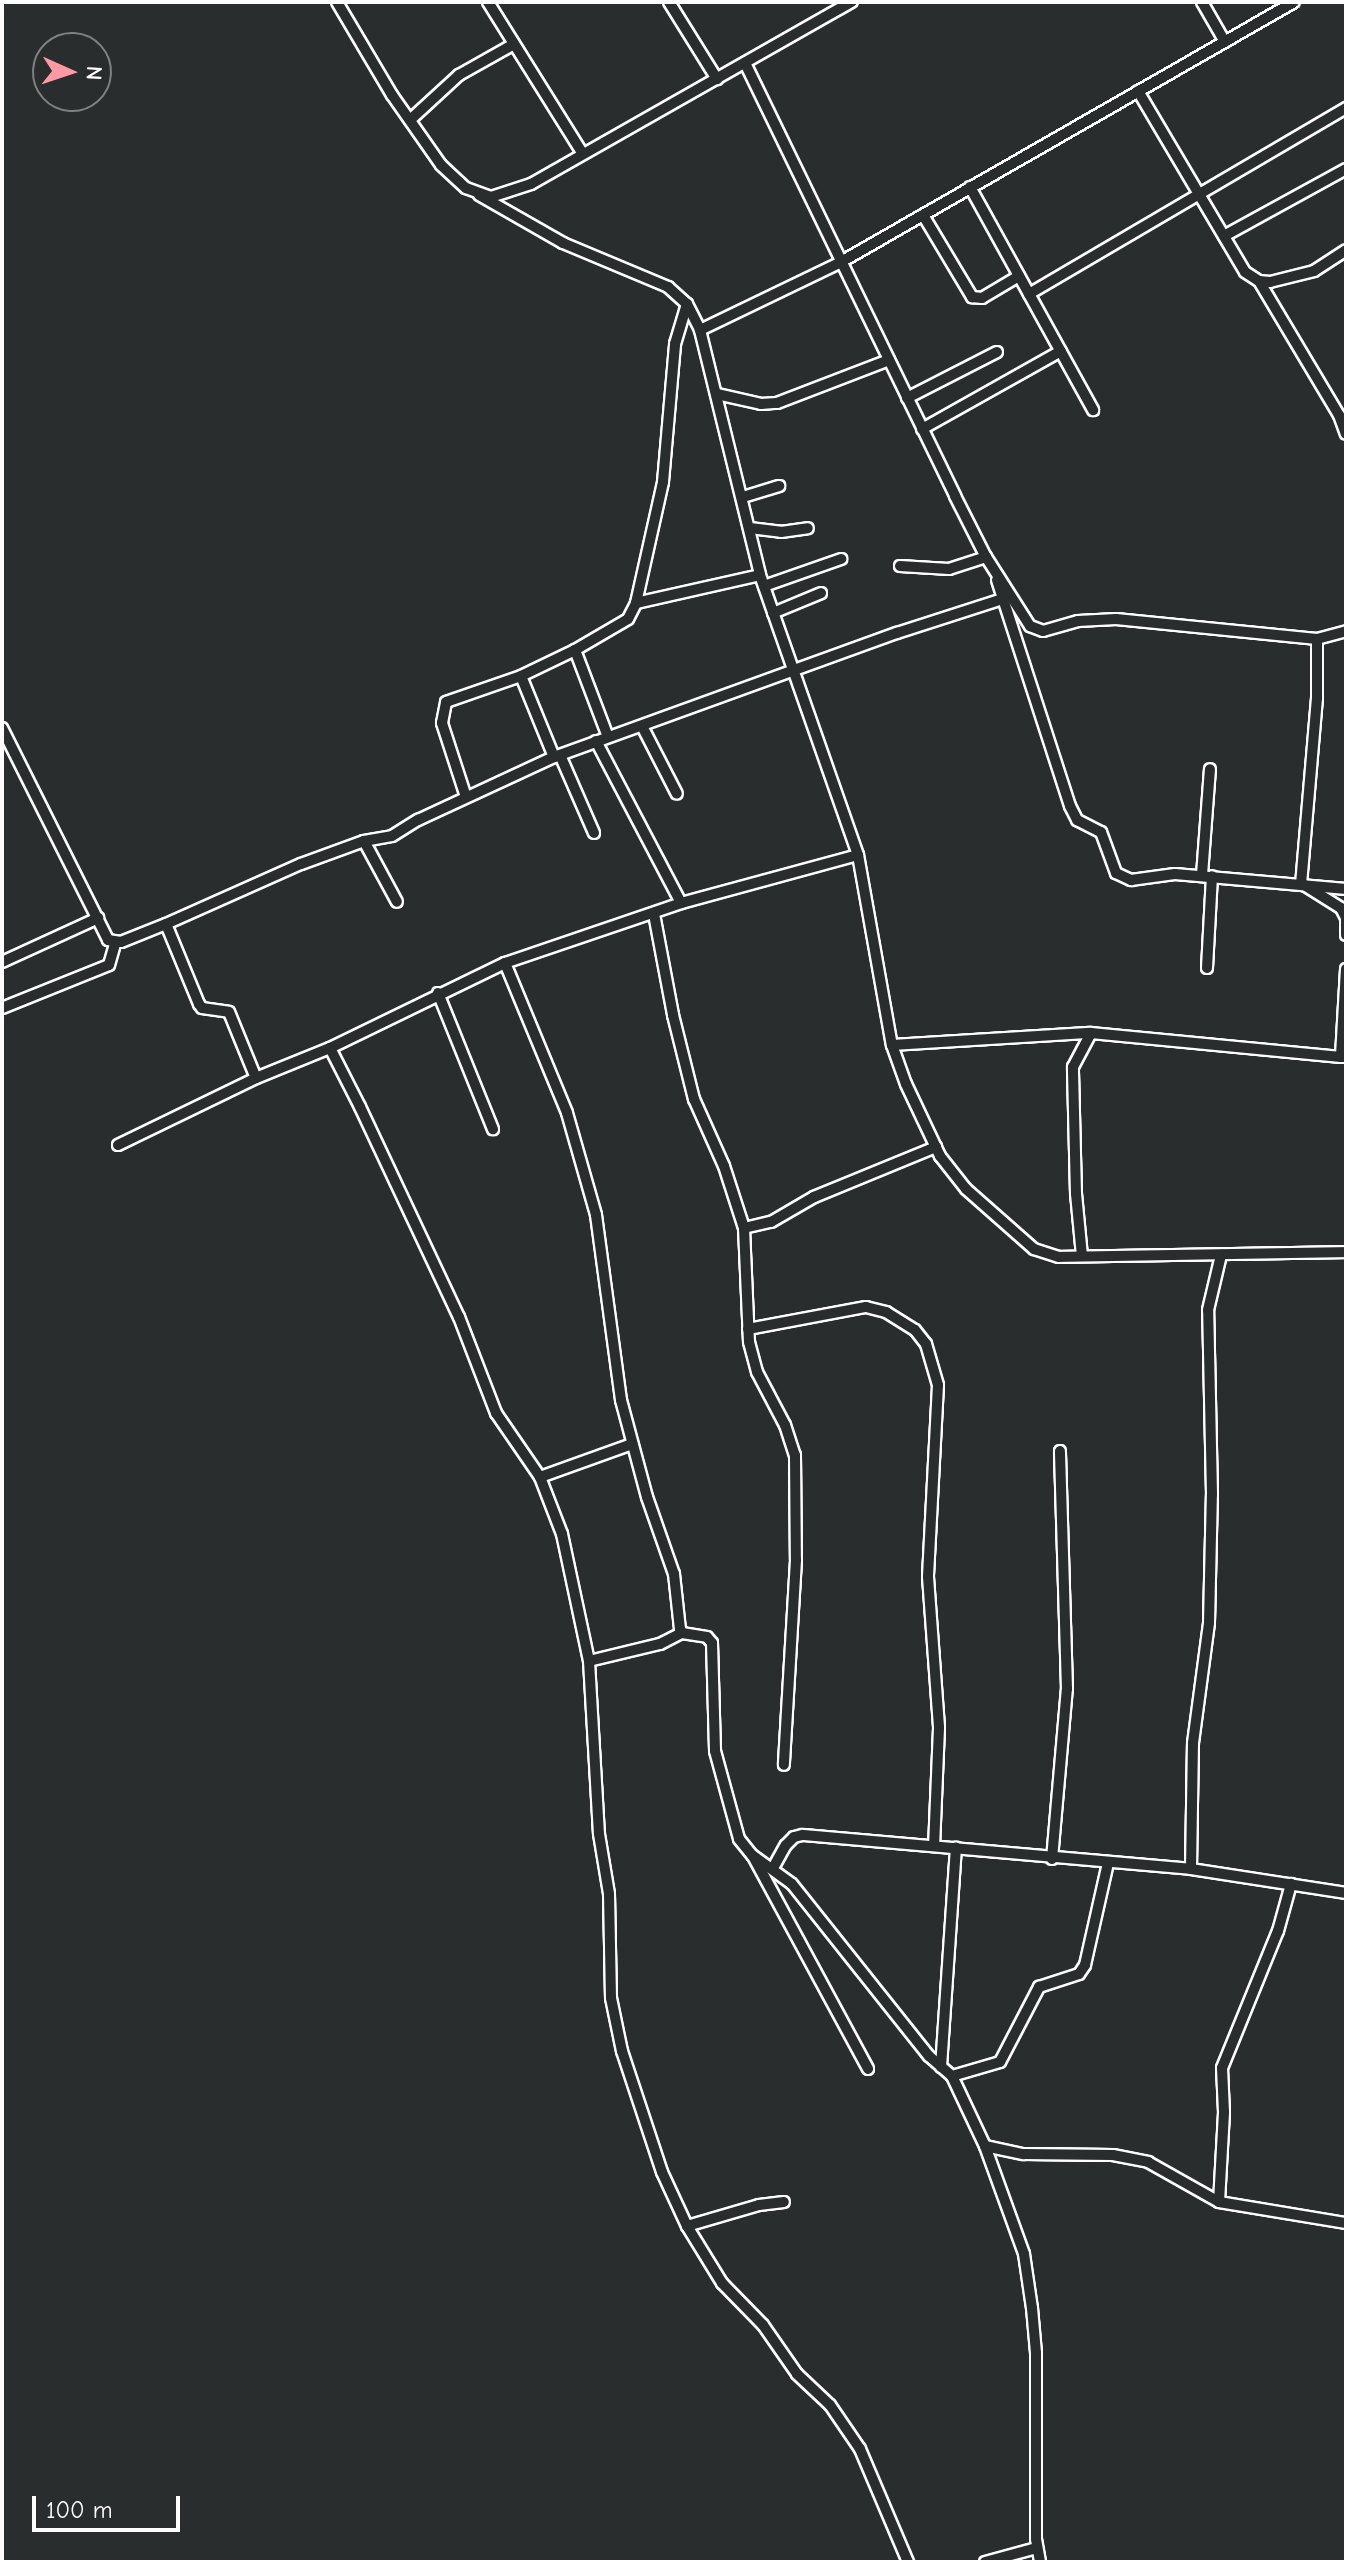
<!DOCTYPE html>
<html>
<head>
<meta charset="utf-8">
<style>
  body { margin:0 }
  #map { position:relative; width:1348px; height:2564px; overflow:hidden; background:#2a2d2e; font-family:"Comic Neue",sans-serif }
  div>[style] { position:absolute }
  .roads { filter:drop-shadow(2px 0 #fff) drop-shadow(-2px 0 #fff) drop-shadow(0 2px #fff) drop-shadow(0 -2px #fff) }
  .minor>* { height:10px; margin:-5px; padding:0 5px; transform-origin:5px; border-radius:5px; background:#2a2d2e }
  span { translate:-50% -50%; white-space:nowrap; text-align:center; line-height:1.15; -webkit-text-stroke:6px #2a2d2e; paint-order:stroke }
  .frame { position:absolute; inset:0; border:4px solid #fff; pointer-events:none }
  .north { position:absolute; left:32px; top:32px; width:80px; height:80px; box-sizing:border-box; background:#2a2d2e; border:2px solid #7f8182; border-radius:50%; rotate:93deg; font-size:22px; font-weight:700; line-height:32px; text-align:center; color:#fff }
  .north::after { content:''; display:block; margin:auto; width:28px; height:36px; background:#ff9aa2; clip-path:polygon(50% 0,100% 100%,50% 72%,0 100%) }
  .scale { position:absolute; left:32px; top:2496px; width:148px; height:36px; box-sizing:border-box; border:4px solid #fff; border-top:0; padding-left:10px; font-size:24px; line-height:28px; white-space:nowrap; color:#fff; -webkit-text-stroke:6px #2a2d2e; paint-order:stroke }
</style>
</head>
<body>
<div id="map">
  <div class="roads">
    <div class="minor">
      <i style="left:337px;top:2px;width:108px;rotate:59.4deg"></i>
      <i style="left:392px;top:95px;width:85px;rotate:55deg"></i>
      <i style="left:441px;top:165px;width:34px;rotate:43deg"></i>
      <i style="left:466px;top:188px;width:27px;rotate:20deg"></i>
      <i style="left:491px;top:197px;width:42px;rotate:-18deg"></i>
      <i style="left:531px;top:184px;width:369px;rotate:-29.6deg"></i>
      <i style="left:488px;top:2px;width:179px;rotate:58deg"></i>
      <i style="left:669px;top:2px;width:91px;rotate:58.1deg"></i>
      <i style="left:1202px;top:2px;width:46px;rotate:60.1deg"></i>
      <i style="left:745px;top:63px;width:481px;rotate:64.1deg"></i>
      <i style="left:955px;top:496px;width:68px;rotate:63.1deg"></i>
      <i style="left:986px;top:557px;width:82px;rotate:57.5deg"></i>
      <i style="left:1030px;top:626px;width:14px;rotate:21deg"></i>
      <i style="left:1043px;top:631px;width:36px;rotate:-16deg"></i>
      <i style="left:1078px;top:621px;width:38px;rotate:-3deg"></i>
      <i style="left:1116px;top:619px;width:202px;rotate:5.7deg"></i>
      <i style="left:1317px;top:639px;width:30px;rotate:-15deg"></i>
      <i style="left:1138px;top:91px;width:210px;rotate:59.4deg"></i>
      <i style="left:1245px;top:272px;width:17px;rotate:33deg"></i>
      <i style="left:1259px;top:281px;width:11px;rotate:5deg"></i>
      <i style="left:1270px;top:282px;width:45px;rotate:-14deg"></i>
      <i style="left:1314px;top:271px;width:38px;rotate:-33deg"></i>
      <i style="left:410px;top:120px;width:67px;rotate:-42.6deg"></i>
      <i style="left:459px;top:75px;width:63px;rotate:-29.4deg"></i>
      <i style="left:970px;top:187px;width:255px;rotate:61.1deg"></i>
      <i style="left:479px;top:195px;width:97px;rotate:29.7deg"></i>
      <i style="left:563px;top:243px;width:114px;rotate:22.7deg"></i>
      <i style="left:668px;top:287px;width:25px;rotate:42deg"></i>
      <i style="left:687px;top:304px;width:29px;rotate:63deg"></i>
      <i style="left:700px;top:330px;width:252px;rotate:76.2deg"></i>
      <i style="left:760px;top:575px;width:297px;rotate:70.7deg"></i>
      <i style="left:858px;top:855px;width:193px;rotate:79.9deg"></i>
      <i style="left:892px;top:1045px;width:41px;rotate:70.3deg"></i>
      <i style="left:906px;top:1084px;width:80px;rotate:64.7deg"></i>
      <i style="left:940px;top:1156px;width:42px;rotate:51.8deg"></i>
      <i style="left:966px;top:1189px;width:91px;rotate:41.4deg"></i>
      <i style="left:1034px;top:1249px;width:26px;rotate:18deg"></i>
      <i style="left:1059px;top:1257px;width:287px;rotate:-1deg"></i>
      <i style="left:923px;top:215px;width:96px;rotate:59.1deg"></i>
      <i style="left:972px;top:297px;width:10px;rotate:6deg"></i>
      <i style="left:982px;top:298px;width:43px;rotate:-30.7deg"></i>
      <i style="left:1224px;top:236px;width:139px;rotate:-28.8deg"></i>
      <i style="left:1259px;top:281px;width:156px;rotate:59.2deg"></i>
      <i style="left:1339px;top:415px;width:20px;rotate:70deg"></i>
      <i style="left:1029px;top:294px;width:368px;rotate:-30.4deg"></i>
      <i style="left:700px;top:330px;width:157px;rotate:-25.7deg"></i>
      <i style="left:841px;top:262px;width:522px;rotate:-29.85deg"></i>
      <i style="left:717px;top:394px;width:45px;rotate:12.8deg"></i>
      <i style="left:761px;top:404px;width:16px;rotate:-4deg"></i>
      <i style="left:777px;top:403px;width:120px;rotate:-21deg"></i>
      <i style="left:907px;top:398px;width:101px;rotate:-27.1deg"></i>
      <i style="left:922px;top:429px;width:159px;rotate:-29.3deg"></i>
      <i style="left:743px;top:497px;width:38px;rotate:-17deg"></i>
      <i style="left:750px;top:528px;width:31px;rotate:7deg"></i>
      <i style="left:781px;top:532px;width:27px;rotate:-8deg"></i>
      <i style="left:900px;top:566px;width:49px;rotate:3.5deg"></i>
      <i style="left:949px;top:569px;width:39px;rotate:-18deg"></i>
      <i style="left:997px;top:580px;width:237px;rotate:72.1deg"></i>
      <i style="left:1070px;top:806px;width:16px;rotate:63deg"></i>
      <i style="left:1077px;top:820px;width:27px;rotate:27deg"></i>
      <i style="left:1101px;top:832px;width:44px;rotate:69.9deg"></i>
      <i style="left:1116px;top:873px;width:17px;rotate:25deg"></i>
      <i style="left:1131px;top:880px;width:44px;rotate:-7.8deg"></i>
      <i style="left:1175px;top:874px;width:172px;rotate:5deg"></i>
      <i style="left:764px;top:586px;width:82px;rotate:-19.3deg"></i>
      <i style="left:636px;top:603px;width:127px;rotate:-12.7deg"></i>
      <i style="left:773px;top:613px;width:52px;rotate:-22.6deg"></i>
      <i style="left:1317px;top:639px;width:59px;rotate:90deg"></i>
      <i style="left:1317px;top:698px;width:186px;rotate:94.9deg"></i>
      <i style="left:1301px;top:883px;width:47px;rotate:32deg"></i>
      <i style="left:1341px;top:908px;width:11px;rotate:63deg"></i>
      <i style="left:1346px;top:918px;width:17px;rotate:90deg"></i>
      <i style="left:575px;top:650px;width:93px;rotate:69.2deg"></i>
      <i style="left:642px;top:726px;width:76px;rotate:62.8deg"></i>
      <i style="left:2px;top:728px;width:237px;rotate:63.4deg"></i>
      <i style="left:108px;top:940px;width:13px;rotate:9deg"></i>
      <i style="left:121px;top:942px;width:48px;rotate:-21.8deg"></i>
      <i style="left:166px;top:924px;width:87px;rotate:67.6deg"></i>
      <i style="left:199px;top:1004px;width:5px;rotate:53deg"></i>
      <i style="left:202px;top:1008px;width:27px;rotate:8deg"></i>
      <i style="left:229px;top:1012px;width:71px;rotate:67.8deg"></i>
      <i style="left:256px;top:1078px;width:80px;rotate:-22.1deg"></i>
      <i style="left:330px;top:1048px;width:66px;rotate:63deg"></i>
      <i style="left:360px;top:1107px;width:232px;rotate:64.8deg"></i>
      <i style="left:459px;top:1317px;width:103px;rotate:68.9deg"></i>
      <i style="left:496px;top:1413px;width:78px;rotate:55.5deg"></i>
      <i style="left:540px;top:1477px;width:61px;rotate:68.9deg"></i>
      <i style="left:562px;top:1534px;width:130px;rotate:78deg"></i>
      <i style="left:589px;top:1661px;width:173px;rotate:86.7deg"></i>
      <i style="left:599px;top:1834px;width:61px;rotate:80.5deg"></i>
      <i style="left:609px;top:1894px;width:104px;rotate:88.9deg"></i>
      <i style="left:611px;top:1998px;width:54px;rotate:78.3deg"></i>
      <i style="left:622px;top:2051px;width:127px;rotate:71.7deg"></i>
      <i style="left:662px;top:2172px;width:60px;rotate:65.2deg"></i>
      <i style="left:687px;top:2226px;width:67px;rotate:58.4deg"></i>
      <i style="left:722px;top:2283px;width:59px;rotate:45.7deg"></i>
      <i style="left:763px;top:2325px;width:60px;rotate:55.2deg"></i>
      <i style="left:797px;top:2374px;width:45px;rotate:43.2deg"></i>
      <i style="left:830px;top:2405px;width:53px;rotate:55.7deg"></i>
      <i style="left:860px;top:2449px;width:123px;rotate:67deg"></i>
      <i style="left:596px;top:741px;width:183px;rotate:62.3deg"></i>
      <i style="left:560px;top:755px;width:85px;rotate:66.4deg"></i>
      <i style="left:554px;top:757px;width:365px;rotate:-19.9deg"></i>
      <i style="left:897px;top:633px;width:110px;rotate:-17.9deg"></i>
      <i style="left:466px;top:797px;width:78px;rotate:-108deg"></i>
      <i style="left:442px;top:723px;width:21px;rotate:-79deg"></i>
      <i style="left:446px;top:702px;width:79px;rotate:-19.1deg"></i>
      <i style="left:521px;top:676px;width:60px;rotate:-25.7deg"></i>
      <i style="left:575px;top:650px;width:61px;rotate:-30.3deg"></i>
      <i style="left:628px;top:619px;width:18px;rotate:-63deg"></i>
      <i style="left:636px;top:603px;width:124px;rotate:-77.4deg"></i>
      <i style="left:663px;top:482px;width:139px;rotate:-85deg"></i>
      <i style="left:675px;top:344px;width:42px;rotate:-73.3deg"></i>
      <i style="left:364px;top:841px;width:69px;rotate:61.6deg"></i>
      <i style="left:1202px;top:875px;width:106px;rotate:-85.7deg"></i>
      <i style="left:654px;top:914px;width:103px;rotate:79.3deg"></i>
      <i style="left:673px;top:1015px;width:87px;rotate:76deg"></i>
      <i style="left:694px;top:1099px;width:73px;rotate:65.9deg"></i>
      <i style="left:724px;top:1166px;width:65px;rotate:72.1deg"></i>
      <i style="left:744px;top:1228px;width:114px;rotate:87.5deg"></i>
      <i style="left:749px;top:1342px;width:31px;rotate:75deg"></i>
      <i style="left:757px;top:1372px;width:60px;rotate:62.2deg"></i>
      <i style="left:785px;top:1425px;width:32px;rotate:72deg"></i>
      <i style="left:795px;top:1455px;width:105px;rotate:89.5deg"></i>
      <i style="left:796px;top:1560px;width:205px;rotate:93.4deg"></i>
      <i style="left:166px;top:924px;width:148px;rotate:-24deg"></i>
      <i style="left:301px;top:864px;width:67px;rotate:-20.1deg"></i>
      <i style="left:364px;top:841px;width:28px;rotate:-10deg"></i>
      <i style="left:392px;top:836px;width:31px;rotate:-32deg"></i>
      <i style="left:418px;top:820px;width:150px;rotate:-24.9deg"></i>
      <i style="left:554px;top:757px;width:87px;rotate:-112.2deg"></i>
      <i style="left:2px;top:962px;width:106px;rotate:-24.6deg"></i>
      <i style="left:505px;top:963px;width:162px;rotate:67.5deg"></i>
      <i style="left:567px;top:1113px;width:106px;rotate:74.1deg"></i>
      <i style="left:596px;top:1215px;width:187px;rotate:82.3deg"></i>
      <i style="left:621px;top:1400px;width:100px;rotate:75deg"></i>
      <i style="left:647px;top:1497px;width:82px;rotate:70.7deg"></i>
      <i style="left:674px;top:1574px;width:55px;rotate:83.8deg"></i>
      <i style="left:680px;top:1629px;width:4px;rotate:63deg"></i>
      <i style="left:682px;top:1633px;width:25px;rotate:9deg"></i>
      <i style="left:707px;top:1637px;width:8px;rotate:50deg"></i>
      <i style="left:712px;top:1643px;width:108px;rotate:88.4deg"></i>
      <i style="left:715px;top:1751px;width:91px;rotate:74.7deg"></i>
      <i style="left:739px;top:1839px;width:21px;rotate:51deg"></i>
      <i style="left:752px;top:1855px;width:49px;rotate:35.9deg"></i>
      <i style="left:792px;top:1884px;width:220px;rotate:51.5deg"></i>
      <i style="left:929px;top:2056px;width:30px;rotate:41deg"></i>
      <i style="left:952px;top:2076px;width:77px;rotate:64.8deg"></i>
      <i style="left:985px;top:2146px;width:40px;rotate:12deg"></i>
      <i style="left:1024px;top:2154px;width:89px;rotate:0.6deg"></i>
      <i style="left:1113px;top:2155px;width:36px;rotate:11deg"></i>
      <i style="left:1148px;top:2162px;width:81px;rotate:29.4deg"></i>
      <i style="left:1219px;top:2202px;width:129px;rotate:9.4deg"></i>
      <i style="left:1207px;top:968px;width:92px;rotate:-86.9deg"></i>
      <i style="left:1346px;top:969px;width:88px;rotate:93.3deg"></i>
      <i style="left:1341px;top:1057px;width:5px"></i>
      <i style="left:438px;top:993px;width:147px;rotate:68deg"></i>
      <i style="left:2px;top:1008px;width:115px;rotate:-21.9deg"></i>
      <i style="left:109px;top:965px;width:22px;rotate:-74deg"></i>
      <i style="left:892px;top:1045px;width:199px;rotate:-3.5deg"></i>
      <i style="left:1091px;top:1033px;width:251px;rotate:5.5deg"></i>
      <i style="left:330px;top:1048px;width:195px;rotate:-25.9deg"></i>
      <i style="left:505px;top:963px;width:186px;rotate:-18.8deg"></i>
      <i style="left:681px;top:903px;width:183px;rotate:-15.2deg"></i>
      <i style="left:118px;top:1145px;width:153px;rotate:-25.9deg"></i>
      <i style="left:744px;top:1228px;width:28px;rotate:-13deg"></i>
      <i style="left:771px;top:1222px;width:50px;rotate:-30.2deg"></i>
      <i style="left:814px;top:1197px;width:132px;rotate:-22.3deg"></i>
      <i style="left:1082px;top:1256px;width:62px;rotate:-95.5deg"></i>
      <i style="left:1076px;top:1194px;width:127px;rotate:-91.4deg"></i>
      <i style="left:1073px;top:1067px;width:38px;rotate:-62deg"></i>
      <i style="left:748px;top:1329px;width:120px;rotate:-10.6deg"></i>
      <i style="left:866px;top:1307px;width:21px;rotate:14deg"></i>
      <i style="left:886px;top:1312px;width:34px;rotate:32deg"></i>
      <i style="left:915px;top:1330px;width:18px;rotate:52deg"></i>
      <i style="left:926px;top:1344px;width:43px;rotate:73.7deg"></i>
      <i style="left:938px;top:1385px;width:192px;rotate:93deg"></i>
      <i style="left:928px;top:1577px;width:151px;rotate:85.8deg"></i>
      <i style="left:939px;top:1728px;width:118px;rotate:92.4deg"></i>
      <i style="left:540px;top:1477px;width:98px;rotate:-19.7deg"></i>
      <i style="left:589px;top:1661px;width:73px;rotate:-13.5deg"></i>
      <i style="left:660px;top:1644px;width:25px;rotate:-27deg"></i>
      <i style="left:753px;top:1856px;width:242px;rotate:61.6deg"></i>
      <i style="left:1052px;top:1859px;width:171px;rotate:-85deg"></i>
      <i style="left:1067px;top:1689px;width:238px;rotate:-91.7deg"></i>
      <i style="left:773px;top:1868px;width:26px;rotate:-61deg"></i>
      <i style="left:786px;top:1845px;width:11px;rotate:-45deg"></i>
      <i style="left:794px;top:1837px;width:9px;rotate:-13deg"></i>
      <i style="left:803px;top:1835px;width:389px;rotate:5deg"></i>
      <i style="left:1191px;top:1869px;width:157px;rotate:8.8deg"></i>
      <i style="left:1191px;top:1869px;width:126px;rotate:-89.1deg"></i>
      <i style="left:1193px;top:1743px;width:121px;rotate:-82.4deg"></i>
      <i style="left:1209px;top:1623px;width:129px;rotate:-88.7deg"></i>
      <i style="left:1212px;top:1494px;width:184px;rotate:-91.2deg"></i>
      <i style="left:1208px;top:1310px;width:57px;rotate:-76.7deg"></i>
      <i style="left:941px;top:2067px;width:220px;rotate:-86.1deg"></i>
      <i style="left:952px;top:2076px;width:50px;rotate:-16.3deg"></i>
      <i style="left:1000px;top:2062px;width:85px;rotate:-62.5deg"></i>
      <i style="left:1039px;top:1987px;width:42px;rotate:-18deg"></i>
      <i style="left:1079px;top:1974px;width:11px;rotate:-56deg"></i>
      <i style="left:1085px;top:1965px;width:105px;rotate:-77.3deg"></i>
      <i style="left:985px;top:2146px;width:115px;rotate:70.1deg"></i>
      <i style="left:1024px;top:2254px;width:55px;rotate:81.6deg"></i>
      <i style="left:1032px;top:2308px;width:45px;rotate:84.9deg"></i>
      <i style="left:1036px;top:2353px;width:186px;rotate:90deg"></i>
      <i style="left:1036px;top:2539px;width:23px;rotate:80deg"></i>
      <i style="left:1219px;top:2202px;width:90px;rotate:-86.8deg"></i>
      <i style="left:1224px;top:2112px;width:44px;rotate:-92.6deg"></i>
      <i style="left:1222px;top:2068px;width:148px;rotate:-67.8deg"></i>
      <i style="left:1278px;top:1931px;width:49px;rotate:-74.5deg"></i>
      <i style="left:687px;top:2226px;width:75px;rotate:-16.3deg"></i>
      <i style="left:759px;top:2205px;width:25px;rotate:-7deg"></i>
      <i style="left:985px;top:2562px;width:54px;rotate:-15.1deg"></i>
    </div>
  </div>
  <div class="frame"></div>
  <div class="north">N</div>
  <div class="scale">100 m</div>
</div>
</body>
</html>
